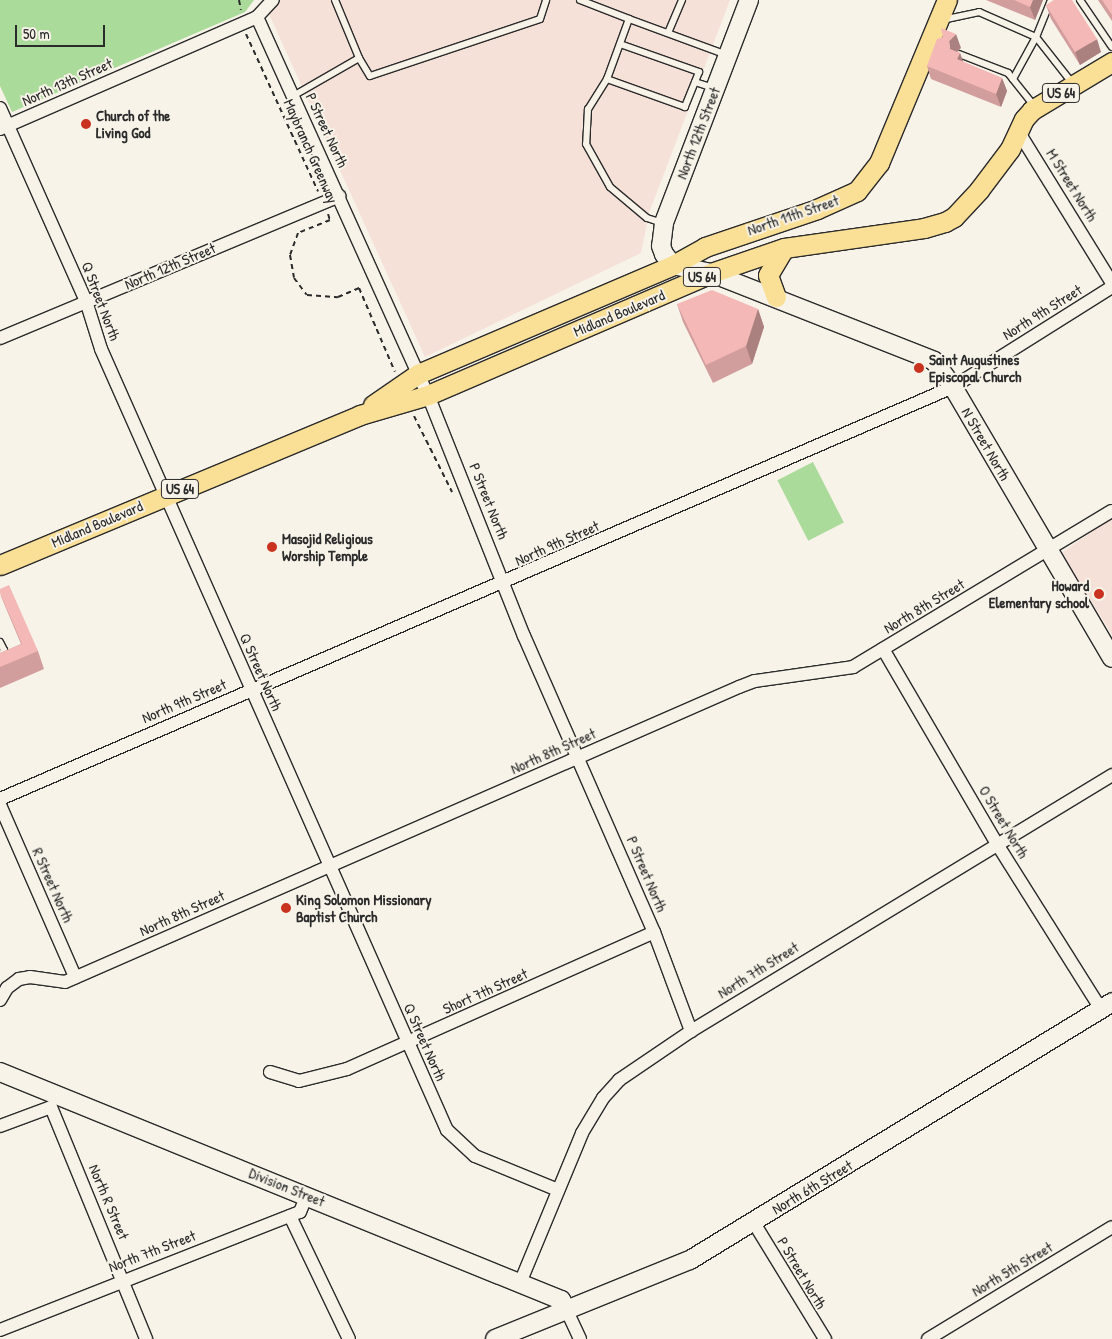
<!DOCTYPE html>
<html>
<head>
<meta charset="utf-8">
<style>
  body { margin:0 }
  #map { position:relative; width:1112px; height:1339px; overflow:hidden; background:#f7f3e8; font-family:"Patrick Hand",sans-serif }
  div>[style] { position:absolute }
  .built>* { inset:0; background:#f6e1d9 }
  .green>* { inset:0; background:#abdb9b; transform-origin:0 0 }
  .path>* { height:2px; margin-top:-1px; transform-origin:0; background:repeating-linear-gradient(90deg,#2b2b2b 0 5px,transparent 0 9px) }
  .roads { filter:drop-shadow(1px 0 #2b2b2b) drop-shadow(-1px 0 #2b2b2b) drop-shadow(0 1px #2b2b2b) drop-shadow(0 -1px #2b2b2b) }
  .lane>* { height:6px; margin:-3px; padding:0 3px; transform-origin:3px; border-radius:3px; background:#f7f3e8 }
  .street>* { height:12px; margin:-6px; padding:0 6px; transform-origin:6px; border-radius:6px; background:#f7f3e8 }
  .secondary>* { height:18px; margin:-9px; padding:0 9px; transform-origin:9px; border-radius:9px; background:#f7f3e8 }
  .primary>* { height:19px; margin:-9.5px; padding:0 9.5px; transform-origin:9.5px; border-radius:9.5px; background:#fadf96 }
  .wall>* { inset:0; background:#d29e9d }
  .shaded-wall>* { inset:0; background:#ab8180 }
  .building>* { inset:0; background:#f4b8b7 }
  .dots>* { width:14px; height:14px; translate:-50% -50%; box-sizing:border-box; border:2px solid #f7f3e8; border-radius:50% }
  span { translate:-50% -50%; white-space:nowrap; text-align:center; line-height:1.15; -webkit-text-stroke:4px #f7f3e8; paint-order:stroke }
  .shield-label span { padding:1px 4px; background:#f7f3e8; border:1px solid; border-radius:4px; -webkit-text-stroke-width:0 }
  .shield-label { font-size:14px; color:#2b2b2b; font-weight:700 }
  .street-label { font-size:15px; color:#2b2b2b }
  .poi-label { font-size:15px; color:#2b2b2b; font-weight:700 }
  .left { translate:0 -50%; text-align:left }
  .right { translate:-100% -50%; text-align:right }
  .scale { position:absolute; left:15px; top:25px; width:90px; height:22px; box-sizing:border-box; border:2px solid #2b2b2b; border-top:0; padding-left:6px; font-size:15px; line-height:18px; white-space:nowrap; color:#2b2b2b; -webkit-text-stroke:4px #f7f3e8; paint-order:stroke }
</style>
</head>
<body>
<div id="map">
  <div class="built">
    <i style="clip-path:polygon(273px 0,730px 0,649px 213px,641px 253px,425px 357px,268px 12px)"></i>
    <i style="clip-path:polygon(1112px 518px,1112px 635px,1061px 553px)"></i>
  </div>
  <div class="green">
    <i style="clip-path:polygon(0 0,254px 0,245px 12px,12px 112px,0 86px)"></i>
    <i style="left:813px;top:462px;width:68px;height:40px;rotate:63deg"></i>
  </div>
  <div class="path">
    <i style="left:239px;top:0;width:10px;rotate:79deg"></i>
    <i style="left:246px;top:34px;width:173px;rotate:65.4deg"></i>
    <i style="left:328px;top:214px;width:6px;rotate:72deg"></i>
    <i style="left:330px;top:220px;width:35px;rotate:158deg"></i>
    <i style="left:298px;top:233px;width:23px;rotate:110deg"></i>
    <i style="left:290px;top:255px;width:23px;rotate:80deg"></i>
    <i style="left:294px;top:278px;width:21px;rotate:53deg"></i>
    <i style="left:307px;top:295px;width:31px;rotate:4deg"></i>
    <i style="left:338px;top:297px;width:23px;rotate:-23deg"></i>
    <i style="left:359px;top:288px;width:91px;rotate:66.8deg"></i>
    <i style="left:414px;top:416px;width:85px;rotate:63.4deg"></i>
  </div>
  <div class="roads">
    <div class="lane">
      <i style="left:335px;top:0;width:63px;rotate:67.5deg"></i>
      <i style="left:359px;top:58px;width:21px;rotate:59deg"></i>
      <i style="left:370px;top:76px;width:179px;rotate:-18.5deg"></i>
      <i style="left:540px;top:19px;width:20px;rotate:-72deg"></i>
      <i style="left:580px;top:0;width:53px;rotate:21.2deg"></i>
      <i style="left:1051px;top:0;width:40px;rotate:112deg"></i>
      <i style="left:1036px;top:37px;width:60px;rotate:51.8deg"></i>
      <i style="left:1080px;top:0;width:57px;rotate:55.8deg"></i>
      <i style="left:942px;top:20px;width:38px;rotate:-12deg"></i>
      <i style="left:979px;top:12px;width:62px;rotate:23.7deg"></i>
      <i style="left:1036px;top:37px;width:48px;rotate:118.7deg"></i>
      <i style="left:668px;top:33px;width:36px;rotate:-67deg"></i>
      <i style="left:620px;top:44px;width:84px;rotate:19.5deg"></i>
      <i style="left:699px;top:72px;width:38px;rotate:112deg"></i>
      <i style="left:685px;top:107px;width:83px;rotate:-160.3deg"></i>
      <i style="left:607px;top:79px;width:64px;rotate:-69.9deg"></i>
      <i style="left:629px;top:19px;width:104px;rotate:20.2deg"></i>
      <i style="left:959px;top:54px;width:53px;rotate:21.2deg"></i>
      <i style="left:1008px;top:73px;width:43px;rotate:51.5deg"></i>
      <i style="left:607px;top:79px;width:36px;rotate:122deg"></i>
      <i style="left:588px;top:109px;width:35px;rotate:93deg"></i>
      <i style="left:586px;top:144px;width:49px;rotate:60.8deg"></i>
      <i style="left:610px;top:187px;width:48px;rotate:40deg"></i>
      <i style="left:647px;top:218px;width:16px;rotate:18deg"></i>
      <i style="left:695px;top:82px;width:19px;rotate:18deg"></i>
      <i style="left:293px;top:96px;width:76px;rotate:-29.9deg"></i>
      <i style="left:0;top:642px;width:9px;rotate:63deg"></i>
      <i style="left:4px;top:650px;width:8px;rotate:120deg"></i>
    </div>
    <div class="street">
      <i style="left:257px;top:17px;width:415px;rotate:65.7deg"></i>
      <i style="left:428px;top:395px;width:259px;rotate:68.3deg"></i>
      <i style="left:524px;top:636px;width:323px;rotate:66.3deg"></i>
      <i style="left:654px;top:932px;width:106px;rotate:69.5deg"></i>
      <i style="left:0;top:108px;width:211px;rotate:66deg"></i>
      <i style="left:86px;top:301px;width:50px;rotate:72.6deg"></i>
      <i style="left:101px;top:349px;width:854px;rotate:66.11deg"></i>
      <i style="left:447px;top:1130px;width:38px;rotate:43deg"></i>
      <i style="left:475px;top:1156px;width:90px;rotate:22.3deg"></i>
      <i style="left:0;top:129px;width:280px;rotate:-23.5deg"></i>
      <i style="left:257px;top:17px;width:23px;rotate:-47deg"></i>
      <i style="left:1018px;top:131px;width:179px;rotate:58.3deg"></i>
      <i style="left:0;top:338px;width:368px;rotate:-22.7deg"></i>
      <i style="left:883px;top:649px;width:226px;rotate:59.7deg"></i>
      <i style="left:997px;top:844px;width:195px;rotate:57.8deg"></i>
      <i style="left:0;top:799px;width:1038px;rotate:-23.38deg"></i>
      <i style="left:953px;top:387px;width:188px;rotate:-32.2deg"></i>
      <i style="left:0;top:805px;width:188px;rotate:66.4deg"></i>
      <i style="left:0;top:1000px;width:14px;rotate:-60deg"></i>
      <i style="left:7px;top:988px;width:15px;rotate:-37deg"></i>
      <i style="left:19px;top:979px;width:11px;rotate:-10deg"></i>
      <i style="left:30px;top:977px;width:35px;rotate:8deg"></i>
      <i style="left:65px;top:982px;width:736px;rotate:-23.64deg"></i>
      <i style="left:739px;top:687px;width:17px;rotate:-21deg"></i>
      <i style="left:755px;top:681px;width:99px;rotate:-8.1deg"></i>
      <i style="left:853px;top:667px;width:302px;rotate:-31.1deg"></i>
      <i style="left:270px;top:1072px;width:30px;rotate:17deg"></i>
      <i style="left:299px;top:1081px;width:49px;rotate:-14deg"></i>
      <i style="left:347px;top:1069px;width:336px;rotate:-24deg"></i>
      <i style="left:51px;top:1107px;width:251px;rotate:67.7deg"></i>
      <i style="left:0;top:1126px;width:54px;rotate:-20.4deg"></i>
      <i style="left:290px;top:1216px;width:136px;rotate:64.4deg"></i>
      <i style="left:754px;top:1223px;width:136px;rotate:58.5deg"></i>
      <i style="left:520px;top:1283px;width:162px;rotate:-67.5deg"></i>
      <i style="left:582px;top:1133px;width:41px;rotate:-59deg"></i>
      <i style="left:603px;top:1098px;width:24px;rotate:-48deg"></i>
      <i style="left:619px;top:1080px;width:87px;rotate:-34.2deg"></i>
      <i style="left:691px;top:1031px;width:493px;rotate:-31.3deg"></i>
      <i style="left:567px;top:1311px;width:31px;rotate:65deg"></i>
      <i style="left:0;top:1330px;width:322px;rotate:-21.5deg"></i>
      <i style="left:300px;top:1212px;width:18px;rotate:-68deg"></i>
      <i style="left:928px;top:1339px;width:215px;rotate:-31.3deg"></i>
    </div>
    <div class="secondary">
      <i style="left:749px;top:0;width:239px;rotate:110.9deg"></i>
      <i style="left:664px;top:223px;width:23px;rotate:97deg"></i>
      <i style="left:661px;top:246px;width:9px;rotate:69deg"></i>
      <i style="left:664px;top:254px;width:14px;rotate:51deg"></i>
      <i style="left:673px;top:265px;width:39px;rotate:12deg"></i>
      <i style="left:711px;top:273px;width:240px;rotate:21.5deg"></i>
      <i style="left:934px;top:361px;width:32px;rotate:54deg"></i>
      <i style="left:953px;top:387px;width:314px;rotate:59.6deg"></i>
      <i style="left:0;top:1072px;width:606px;rotate:22.12deg"></i>
      <i style="left:561px;top:1300px;width:13px;rotate:61deg"></i>
      <i style="left:495px;top:1339px;width:210px;rotate:-22.1deg"></i>
      <i style="left:690px;top:1260px;width:495px;rotate:-31.4deg"></i>
    </div>
    <div class="primary">
      <i style="left:776px;top:297px;width:23px;rotate:-110deg"></i>
      <i style="left:768px;top:275px;width:31px;rotate:-59deg"></i>
      <i style="left:373px;top:405px;width:55px;rotate:-34.6deg"></i>
      <i style="left:418px;top:374px;width:277px;rotate:-23.1deg"></i>
      <i style="left:673px;top:265px;width:37px;rotate:-29deg"></i>
      <i style="left:705px;top:247px;width:118px;rotate:-18.7deg"></i>
      <i style="left:817px;top:209px;width:44px;rotate:-24.2deg"></i>
      <i style="left:857px;top:191px;width:36px;rotate:-52deg"></i>
      <i style="left:879px;top:163px;width:177px;rotate:-67.4deg"></i>
      <i style="left:0;top:565px;width:390px;rotate:-22.6deg"></i>
      <i style="left:360px;top:415px;width:71px;rotate:-16.4deg"></i>
      <i style="left:428px;top:395px;width:308px;rotate:-23.3deg"></i>
      <i style="left:711px;top:273px;width:77px;rotate:-18.9deg"></i>
      <i style="left:784px;top:248px;width:141px;rotate:-8.1deg"></i>
      <i style="left:924px;top:228px;width:22px;rotate:-16deg"></i>
      <i style="left:945px;top:222px;width:10px;rotate:-29deg"></i>
      <i style="left:954px;top:217px;width:37px;rotate:-47deg"></i>
      <i style="left:979px;top:190px;width:51px;rotate:-52.9deg"></i>
      <i style="left:1010px;top:149px;width:33px;rotate:-65deg"></i>
      <i style="left:1024px;top:119px;width:12px;rotate:-48deg"></i>
      <i style="left:1032px;top:110px;width:93px;rotate:-31deg"></i>
    </div>
  </div>
  <div class="wall">
    <i style="clip-path:polygon(986px 0,1043px 0,1035px 20px)"></i>
    <i style="clip-path:polygon(1098px 0,1112px 0,1112px 21px)"></i>
    <i style="clip-path:polygon(1046px 5px,1101px 52px,1080px 65px,1051px 19px)"></i>
    <i style="clip-path:polygon(961px 48px,957px 52px,960px 53px,963px 62px,1002px 78px,1007px 91px,1001px 107px,931px 79px,927px 66px)"></i>
    <i style="clip-path:polygon(677px 304px,758px 309px,764px 327px,752px 364px,713px 383px,683px 322px)"></i>
    <i style="clip-path:polygon(0 594px,38px 651px,44px 669px,0 688px,0 653px,21px 644px)"></i>
  </div>
  <div class="shaded-wall">
    <i style="clip-path:polygon(1033px 0,1043px 0,1035px 20px,1030px 7px)"></i>
    <i style="clip-path:polygon(956px 34px,961px 48px,954px 54px,950px 49px,949px 41px)"></i>
    <i style="clip-path:polygon(1097px 39px,1101px 52px,1080px 65px,1075px 52px)"></i>
    <i style="clip-path:polygon(960px 53px,965px 67px,957px 59px)"></i>
    <i style="clip-path:polygon(1002px 78px,1007px 91px,1001px 107px,996px 94px)"></i>
    <i style="clip-path:polygon(758px 309px,764px 327px,752px 364px,746px 346px)"></i>
  </div>
  <div class="building">
    <i style="clip-path:polygon(1014px 0,1033px 0,1030px 7px)"></i>
    <i style="clip-path:polygon(1054px 0,1072px 0,1097px 39px,1075px 52px,1046px 5px)"></i>
    <i style="clip-path:polygon(1102px 0,1112px 0,1112px 15px)"></i>
    <i style="clip-path:polygon(941px 28px,956px 34px,949px 41px,950px 49px,960px 53px,957px 59px,1002px 78px,996px 94px,927px 66px,937px 39px,943px 37px)"></i>
    <i style="clip-path:polygon(712px 290px,758px 309px,746px 346px,706px 365px,677px 304px)"></i>
    <i style="clip-path:polygon(9px 585px,38px 651px,0 667px,0 653px,22px 644px,0 593px,0 589px)"></i>
  </div>
  <div class="dots">
    <i style="left:86px;top:124px;background:#c8321e"></i>
    <i style="left:919px;top:368px;background:#c8321e"></i>
    <i style="left:272px;top:547px;background:#c8321e"></i>
    <i style="left:1099px;top:594px;background:#c8321e"></i>
    <i style="left:286px;top:908px;background:#c8321e"></i>
  </div>
  <div class="shield-label">
    <span style="left:1061px;top:93px">US 64</span>
    <span style="left:702px;top:277px">US 64</span>
    <span style="left:180px;top:489px">US 64</span>
  </div>
  <div class="street-label">
    <span style="left:67px;top:82px;rotate:-24deg">North 13th Street</span>
    <span style="left:327px;top:130px;rotate:65deg">P Street North</span>
    <span style="left:698px;top:133px;rotate:-69deg">North 12th Street</span>
    <span style="left:311px;top:151px;rotate:66deg">Maybranch Greenway</span>
    <span style="left:1072px;top:185px;rotate:58deg">M Street North</span>
    <span style="left:793px;top:215px;rotate:-19deg">North 11th Street</span>
    <span style="left:170px;top:266px;rotate:-23deg">North 12th Street</span>
    <span style="left:101px;top:301px;rotate:69deg">Q Street North</span>
    <span style="left:1042px;top:312px;rotate:-32deg">North 9th Street</span>
    <span style="left:619px;top:313px;rotate:-23deg">Midland Boulevard</span>
    <span style="left:986px;top:444px;rotate:60deg">N Street North</span>
    <span style="left:489px;top:501px;rotate:68deg">P Street North</span>
    <span style="left:97px;top:524px;rotate:-23deg">Midland Boulevard</span>
    <span style="left:557px;top:543px;rotate:-24deg">North 9th Street</span>
    <span style="left:924px;top:606px;rotate:-31deg">North 8th Street</span>
    <span style="left:261px;top:672px;rotate:66deg">Q Street North</span>
    <span style="left:184px;top:701px;rotate:-23deg">North 9th Street</span>
    <span style="left:553px;top:751px;rotate:-24deg">North 8th Street</span>
    <span style="left:1004px;top:822px;rotate:59deg">O Street North</span>
    <span style="left:647px;top:874px;rotate:67deg">P Street North</span>
    <span style="left:53px;top:885px;rotate:66deg">R Street North</span>
    <span style="left:182px;top:913px;rotate:-24deg">North 8th Street</span>
    <span style="left:758px;top:970px;rotate:-32deg">North 7th Street</span>
    <span style="left:485px;top:991px;rotate:-24deg">Short 7th Street</span>
    <span style="left:425px;top:1042px;rotate:66deg">Q Street North</span>
    <span style="left:287px;top:1187px;rotate:22deg">Division Street</span>
    <span style="left:812px;top:1187px;rotate:-31deg">North 6th Street</span>
    <span style="left:109px;top:1202px;rotate:67deg">North R Street</span>
    <span style="left:152px;top:1251px;rotate:-21deg">North 7th Street</span>
    <span style="left:1012px;top:1269px;rotate:-31deg">North 5th Street</span>
    <span style="left:802px;top:1273px;rotate:59deg">P Street North</span>
  </div>
  <div class="poi-label">
    <span class="left" style="left:96px;top:124px">Church of the<br>Living God</span>
    <span class="left" style="left:929px;top:368px">Saint Augustines<br>Episcopal Church</span>
    <span class="left" style="left:282px;top:547px">Masojid Religious<br>Worship Temple</span>
    <span class="right" style="left:1089px;top:594px">Howard<br>Elementary school</span>
    <span class="left" style="left:296px;top:908px">King Solomon Missionary<br>Baptist Church</span>
  </div>
  <div class="scale">50 m</div>
</div>
</body>
</html>
